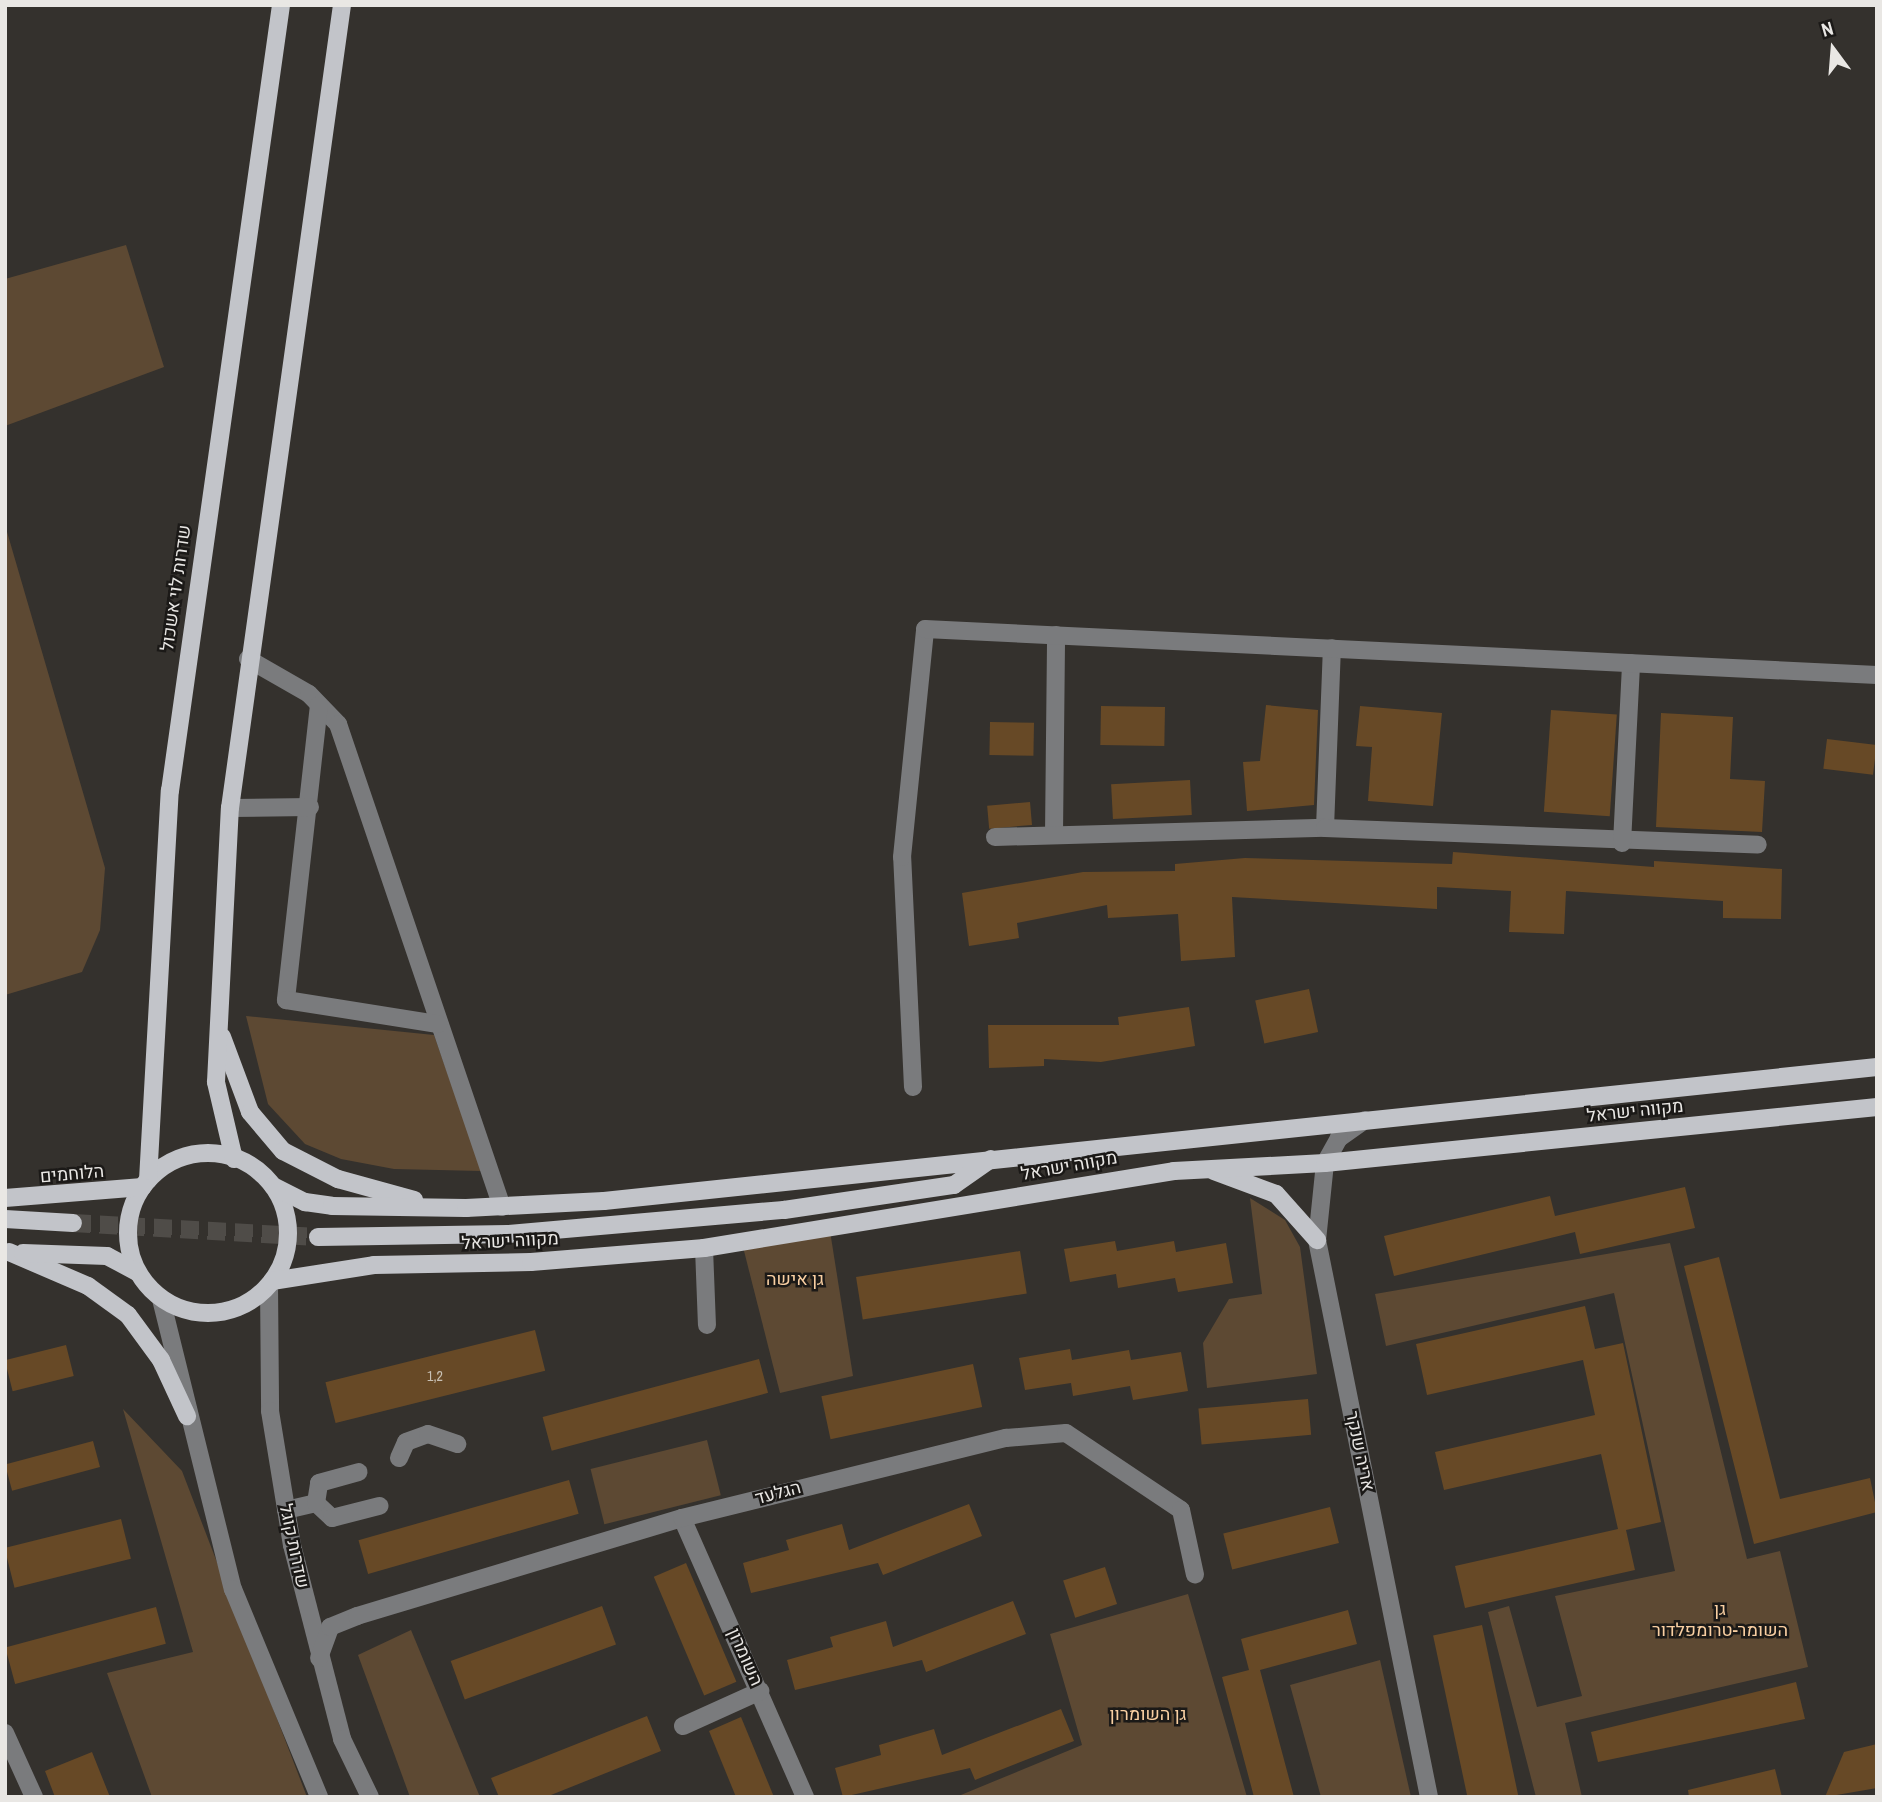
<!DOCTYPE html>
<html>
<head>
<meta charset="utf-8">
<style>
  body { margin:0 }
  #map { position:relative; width:1882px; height:1802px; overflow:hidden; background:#34312d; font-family:"Archivo Narrow",Heebo,sans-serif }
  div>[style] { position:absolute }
  .green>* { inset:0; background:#5d4933; transform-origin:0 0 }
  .building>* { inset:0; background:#674926; transform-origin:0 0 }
  .major-tunnel>* { height:18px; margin-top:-9px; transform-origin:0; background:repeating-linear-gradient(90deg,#4f4c48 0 18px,transparent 0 27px) }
  .minor>* { height:18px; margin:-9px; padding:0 9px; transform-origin:9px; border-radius:9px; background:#7a7b7d }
  .major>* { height:18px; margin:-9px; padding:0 9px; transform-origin:9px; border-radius:9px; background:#c2c4c9 }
  .major>.ring { margin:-9px; padding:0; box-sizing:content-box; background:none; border:18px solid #c2c4c9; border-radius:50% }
  span { translate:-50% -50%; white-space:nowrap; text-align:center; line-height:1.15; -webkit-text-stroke:5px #1b1917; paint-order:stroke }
  .number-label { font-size:14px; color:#c8c0b4 }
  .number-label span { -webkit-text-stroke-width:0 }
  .street-label { font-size:18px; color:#e9e7e4 }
  .park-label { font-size:18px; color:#f9cfa2 }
  .frame { position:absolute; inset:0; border:7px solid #e9e7e4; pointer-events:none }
  .north { position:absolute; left:1798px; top:14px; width:70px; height:70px; -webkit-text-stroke:5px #1b1917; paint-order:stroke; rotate:344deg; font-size:19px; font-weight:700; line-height:28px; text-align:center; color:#e9e7e4 }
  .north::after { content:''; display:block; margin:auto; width:24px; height:32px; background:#e9e7e4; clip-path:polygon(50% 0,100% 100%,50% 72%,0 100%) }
</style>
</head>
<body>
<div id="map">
  <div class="green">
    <i style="clip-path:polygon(126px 245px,164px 367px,5px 426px,5px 279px)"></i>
    <i style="clip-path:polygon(5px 525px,105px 868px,100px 930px,82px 972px,5px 995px)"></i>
    <i style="clip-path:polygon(246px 1016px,434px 1035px,482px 1171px,394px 1169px,341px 1159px,305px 1144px,268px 1104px)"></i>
    <i style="clip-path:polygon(1250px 1198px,1285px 1220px,1300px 1247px,1317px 1374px,1207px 1388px,1203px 1343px,1229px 1299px,1262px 1294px)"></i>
    <i style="clip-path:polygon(830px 1231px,853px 1376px,780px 1393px,742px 1243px)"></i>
    <i style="clip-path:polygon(1670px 1243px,1747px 1559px,1780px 1551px,1808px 1667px,1565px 1723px,1582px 1797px,1536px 1797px,1488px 1612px,1509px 1606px,1537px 1707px,1582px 1696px,1555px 1596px,1675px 1571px,1614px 1293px,1386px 1346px,1375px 1294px)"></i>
    <i style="clip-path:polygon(123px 1409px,182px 1471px,307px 1797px,152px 1797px,107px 1673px,193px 1652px)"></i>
    <i style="left:707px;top:1440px;width:57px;height:120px;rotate:76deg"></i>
    <i style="clip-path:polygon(1188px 1594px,1247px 1797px,956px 1797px,1082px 1745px,1050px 1634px)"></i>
    <i style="clip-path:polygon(411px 1630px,480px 1797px,410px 1797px,358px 1655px)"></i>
    <i style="clip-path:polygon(1380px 1660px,1411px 1797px,1321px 1797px,1290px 1685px)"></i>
  </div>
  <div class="building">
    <i style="clip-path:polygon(1266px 705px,1318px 710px,1314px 805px,1247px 811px,1243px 762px,1260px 761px)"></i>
    <i style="left:1101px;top:706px;width:64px;height:39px;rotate:1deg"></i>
    <i style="clip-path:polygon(1360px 706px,1442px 713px,1433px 806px,1368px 801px,1372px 747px,1356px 746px)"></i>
    <i style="left:1551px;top:710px;width:66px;height:102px;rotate:4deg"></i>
    <i style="clip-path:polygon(1661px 713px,1733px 717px,1730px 779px,1765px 781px,1762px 832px,1656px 827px)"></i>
    <i style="left:990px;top:722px;width:44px;height:33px;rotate:1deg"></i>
    <i style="left:1827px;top:739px;width:50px;height:30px;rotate:7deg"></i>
    <i style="left:1190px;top:780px;width:35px;height:79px;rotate:87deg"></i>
    <i style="left:1030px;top:802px;width:23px;height:43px;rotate:85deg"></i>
    <i style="clip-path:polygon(1453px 852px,1654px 867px,1654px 861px,1782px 869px,1781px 919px,1723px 918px,1723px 901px,1566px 891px,1564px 934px,1509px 932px,1511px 891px,1437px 887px,1437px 909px,1232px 897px,1235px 957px,1181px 961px,1178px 914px,1108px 918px,1107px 905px,1017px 923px,1019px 938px,969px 946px,962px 893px,1083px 872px,1175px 871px,1175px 864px,1245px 858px,1452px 864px)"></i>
    <i style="left:1309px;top:989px;width:44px;height:55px;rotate:78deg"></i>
    <i style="clip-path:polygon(1189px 1007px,1195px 1046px,1101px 1062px,1044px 1059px,1044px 1066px,989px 1068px,988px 1025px,1119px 1025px,1118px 1017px)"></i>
    <i style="clip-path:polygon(1685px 1187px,1695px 1228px,1580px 1254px,1575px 1232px,1394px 1276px,1384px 1236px,1550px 1196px,1555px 1216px)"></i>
    <i style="clip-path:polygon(1115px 1241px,1117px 1251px,1174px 1241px,1176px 1252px,1226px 1243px,1233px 1283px,1178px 1292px,1175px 1278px,1118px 1288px,1116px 1274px,1070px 1282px,1064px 1249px)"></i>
    <i style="left:1020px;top:1251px;width:43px;height:166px;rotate:81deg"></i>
    <i style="clip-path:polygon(1719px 1257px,1780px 1499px,1870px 1478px,1877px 1512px,1754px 1544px,1684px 1266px)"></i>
    <i style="clip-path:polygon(1585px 1306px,1595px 1349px,1623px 1343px,1661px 1522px,1626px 1530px,1635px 1570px,1465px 1608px,1455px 1566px,1618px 1529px,1601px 1454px,1444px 1490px,1435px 1452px,1595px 1415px,1583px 1360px,1427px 1395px,1416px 1344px)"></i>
    <i style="left:535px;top:1330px;width:42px;height:216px;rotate:76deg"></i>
    <i style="left:66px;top:1345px;width:32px;height:63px;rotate:76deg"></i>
    <i style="clip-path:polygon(1070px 1349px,1072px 1360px,1129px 1350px,1131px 1360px,1181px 1352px,1188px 1391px,1133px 1400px,1130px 1386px,1073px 1396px,1071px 1383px,1025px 1390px,1019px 1358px)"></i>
    <i style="left:759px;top:1359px;width:35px;height:224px;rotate:75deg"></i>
    <i style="left:973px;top:1364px;width:44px;height:155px;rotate:78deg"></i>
    <i style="left:1308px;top:1399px;width:36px;height:110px;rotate:85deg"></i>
    <i style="left:93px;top:1441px;width:27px;height:91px;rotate:75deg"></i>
    <i style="left:569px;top:1480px;width:35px;height:219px;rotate:74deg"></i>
    <i style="clip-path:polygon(969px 1504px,982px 1536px,883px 1575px,878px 1563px,751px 1593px,743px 1563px,789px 1550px,786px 1540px,842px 1524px,849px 1550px)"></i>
    <i style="left:1330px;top:1507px;width:37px;height:110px;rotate:76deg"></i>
    <i style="left:121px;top:1519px;width:41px;height:120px;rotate:76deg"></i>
    <i style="left:686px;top:1563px;width:129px;height:35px;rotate:67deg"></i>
    <i style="left:1105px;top:1567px;width:39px;height:44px;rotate:72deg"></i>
    <i style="clip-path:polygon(1013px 1601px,1026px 1634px,926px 1672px,922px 1660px,795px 1690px,787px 1660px,833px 1647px,830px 1637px,886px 1621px,893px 1647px)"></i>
    <i style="left:602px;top:1606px;width:41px;height:161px;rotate:70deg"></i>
    <i style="left:156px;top:1607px;width:38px;height:156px;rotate:75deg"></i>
    <i style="clip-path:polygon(1348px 1610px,1357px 1644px,1260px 1670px,1294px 1797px,1254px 1797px,1222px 1677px,1249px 1670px,1241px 1639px)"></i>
    <i style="left:1482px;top:1625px;width:176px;height:50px;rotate:78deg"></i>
    <i style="clip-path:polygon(1796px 1682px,1805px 1719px,1598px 1762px,1591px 1732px)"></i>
    <i style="clip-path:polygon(1061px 1709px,1074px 1741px,975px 1780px,970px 1768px,843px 1797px,835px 1768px,881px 1755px,879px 1745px,934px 1729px,942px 1755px)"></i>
    <i style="clip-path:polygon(647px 1716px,661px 1751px,546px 1797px,499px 1797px,491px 1778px)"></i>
    <i style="clip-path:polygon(741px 1717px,774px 1797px,736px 1797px,709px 1731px)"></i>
    <i style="clip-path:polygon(1877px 1744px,1877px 1788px,1825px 1797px,1844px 1752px)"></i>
    <i style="clip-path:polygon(92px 1752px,110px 1797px,55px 1797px,45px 1771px)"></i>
    <i style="clip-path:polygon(1775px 1769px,1782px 1797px,1689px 1797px,1688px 1790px)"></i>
  </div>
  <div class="major-tunnel">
    <i style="left:73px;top:1223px;width:245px;rotate:3.3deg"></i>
  </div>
  <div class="minor">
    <i style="left:248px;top:659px;width:70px;rotate:29.8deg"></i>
    <i style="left:309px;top:694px;width:42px;rotate:46deg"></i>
    <i style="left:338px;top:724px;width:510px;rotate:71.25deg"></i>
    <i style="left:319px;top:705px;width:297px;rotate:96.4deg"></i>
    <i style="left:286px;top:1000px;width:154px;rotate:9deg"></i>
    <i style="left:230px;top:808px;width:80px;rotate:-0.7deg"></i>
    <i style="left:1325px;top:828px;width:180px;rotate:-87.8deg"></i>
    <i style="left:1054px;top:834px;width:199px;rotate:-89.4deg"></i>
    <i style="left:995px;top:837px;width:330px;rotate:-1.6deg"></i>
    <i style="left:1325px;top:828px;width:433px;rotate:2.2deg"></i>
    <i style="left:1622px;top:843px;width:180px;rotate:-87.1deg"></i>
    <i style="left:913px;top:1087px;width:230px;rotate:-92.7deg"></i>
    <i style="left:902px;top:857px;width:229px;rotate:-84.2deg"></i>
    <i style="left:925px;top:629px;width:953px;rotate:2.77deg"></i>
    <i style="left:1365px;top:1120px;width:32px;rotate:145deg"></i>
    <i style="left:1339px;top:1138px;width:29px;rotate:119deg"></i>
    <i style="left:1325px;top:1163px;width:77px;rotate:95.9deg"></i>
    <i style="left:1317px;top:1240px;width:568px;rotate:78.63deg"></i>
    <i style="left:704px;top:1248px;width:77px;rotate:87.8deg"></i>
    <i style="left:269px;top:1285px;width:126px;rotate:89.5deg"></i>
    <i style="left:270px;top:1411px;width:136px;rotate:80.7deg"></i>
    <i style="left:292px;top:1545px;width:200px;rotate:75.5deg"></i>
    <i style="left:342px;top:1739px;width:64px;rotate:64.2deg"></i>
    <i style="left:161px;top:1299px;width:299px;rotate:76.1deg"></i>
    <i style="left:233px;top:1589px;width:225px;rotate:67.5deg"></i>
    <i style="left:399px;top:1458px;width:17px;rotate:-66deg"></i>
    <i style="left:406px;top:1442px;width:23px;rotate:-20deg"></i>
    <i style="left:428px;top:1434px;width:31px;rotate:19deg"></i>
    <i style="left:316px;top:1503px;width:22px;rotate:43deg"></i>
    <i style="left:332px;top:1518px;width:49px;rotate:-14.3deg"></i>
    <i style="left:286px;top:1510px;width:31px;rotate:-13deg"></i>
    <i style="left:316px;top:1503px;width:20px;rotate:-81deg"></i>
    <i style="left:319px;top:1483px;width:41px;rotate:-15.4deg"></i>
    <i style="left:682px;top:1518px;width:305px;rotate:66.2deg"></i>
    <i style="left:319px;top:1658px;width:33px;rotate:-70deg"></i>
    <i style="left:330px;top:1627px;width:29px;rotate:-22deg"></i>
    <i style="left:357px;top:1616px;width:339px;rotate:-16.8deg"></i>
    <i style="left:682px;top:1518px;width:334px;rotate:-13.9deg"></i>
    <i style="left:1006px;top:1438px;width:60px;rotate:-4.8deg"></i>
    <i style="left:1066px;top:1433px;width:138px;rotate:33.8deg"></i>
    <i style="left:1181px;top:1510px;width:66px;rotate:77.8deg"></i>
    <i style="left:683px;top:1726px;width:85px;rotate:-24.4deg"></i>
    <i style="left:5px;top:1733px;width:70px;rotate:65.6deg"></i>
  </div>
  <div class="major">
    <i style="left:222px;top:1037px;width:80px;rotate:69.5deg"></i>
    <i style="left:250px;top:1112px;width:51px;rotate:49.8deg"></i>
    <i style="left:283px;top:1151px;width:62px;rotate:27deg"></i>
    <i style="left:338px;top:1179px;width:79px;rotate:15.4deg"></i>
    <i class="ring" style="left:128px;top:1153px;width:142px;height:142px"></i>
    <i style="left:234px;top:1159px;width:79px;rotate:-103.2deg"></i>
    <i style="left:216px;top:1082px;width:274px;rotate:-87.1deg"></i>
    <i style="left:230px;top:808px;width:811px;rotate:-82.06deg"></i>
    <i style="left:1214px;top:1171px;width:66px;rotate:20.4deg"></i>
    <i style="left:1276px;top:1194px;width:62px;rotate:48.3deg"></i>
    <i style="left:148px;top:1180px;width:390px;rotate:-86.8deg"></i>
    <i style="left:170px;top:791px;width:794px;rotate:-81.96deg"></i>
    <i style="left:273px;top:1186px;width:36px;rotate:27deg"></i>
    <i style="left:305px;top:1202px;width:27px;rotate:8deg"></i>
    <i style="left:332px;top:1206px;width:134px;rotate:0.9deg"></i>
    <i style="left:466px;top:1208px;width:138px;rotate:-2.9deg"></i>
    <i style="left:604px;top:1201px;width:1280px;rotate:-6.01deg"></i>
    <i style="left:5px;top:1198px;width:138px;rotate:-4.6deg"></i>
    <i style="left:5px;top:1219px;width:68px;rotate:3.4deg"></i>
    <i style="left:318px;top:1237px;width:190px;rotate:-0.9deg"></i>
    <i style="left:508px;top:1234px;width:277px;rotate:-5deg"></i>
    <i style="left:784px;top:1210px;width:172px;rotate:-8.4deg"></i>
    <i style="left:954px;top:1185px;width:45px;rotate:-35.1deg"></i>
    <i style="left:9px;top:1252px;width:86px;rotate:23.3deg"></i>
    <i style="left:88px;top:1286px;width:49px;rotate:35.9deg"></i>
    <i style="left:128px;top:1315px;width:56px;rotate:53.7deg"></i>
    <i style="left:161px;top:1360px;width:62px;rotate:65.1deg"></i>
    <i style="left:23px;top:1253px;width:84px;rotate:2deg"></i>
    <i style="left:107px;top:1256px;width:34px;rotate:28deg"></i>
    <i style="left:272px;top:1281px;width:103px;rotate:-8.9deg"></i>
    <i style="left:374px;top:1265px;width:157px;rotate:-1.1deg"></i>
    <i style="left:531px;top:1262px;width:174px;rotate:-4.6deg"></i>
    <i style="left:704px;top:1248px;width:476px;rotate:-9.3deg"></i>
    <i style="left:1174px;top:1171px;width:151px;rotate:-3deg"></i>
    <i style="left:1325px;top:1163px;width:555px;rotate:-5.79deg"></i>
  </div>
  <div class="number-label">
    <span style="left:435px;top:1376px">1,2</span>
  </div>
  <div class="street-label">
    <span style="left:176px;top:588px;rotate:-82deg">שדרות לוי אשכול</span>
    <span style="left:1635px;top:1111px;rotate:-6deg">מקווה ישראל</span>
    <span style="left:1069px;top:1166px;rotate:-10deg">מקווה ישראל</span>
    <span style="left:72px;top:1174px;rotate:-5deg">הלוחמים</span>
    <span style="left:510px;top:1241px;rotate:-3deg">מקווה ישראל</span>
    <span style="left:1360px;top:1451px;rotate:78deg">אריה שנקר</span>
    <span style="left:778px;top:1493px;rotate:-15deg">הגלעד</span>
    <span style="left:294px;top:1546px;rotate:78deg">שדרות קוגל</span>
    <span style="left:745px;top:1657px;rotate:66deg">השומרון</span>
  </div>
  <div class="park-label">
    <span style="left:795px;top:1279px">גן אישה</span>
    <span style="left:1720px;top:1620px">גן<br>השומר-טרומפלדור</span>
    <span style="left:1148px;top:1714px">גן השומרון</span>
  </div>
  <div class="frame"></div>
  <div class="north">N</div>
</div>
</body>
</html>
